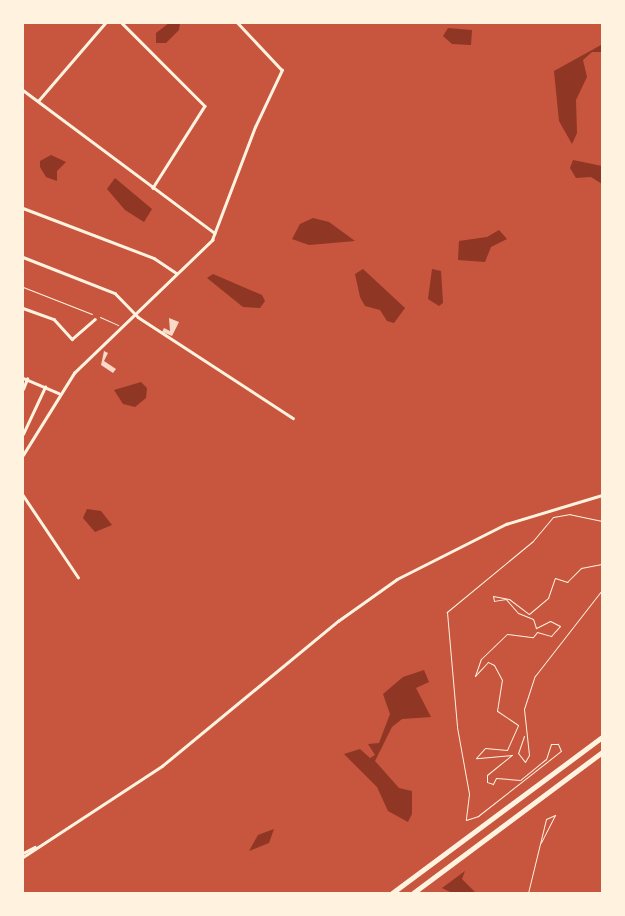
<!DOCTYPE html>
<html>
<head>
<meta charset="utf-8">
<style>
  body { margin:0 }
  #map { position:relative; width:625px; height:916px; overflow:hidden; background:#c8553d; font-family:"Golos Text",sans-serif }
  div>[style] { position:absolute }
  .water>* { inset:0; background:#8f3625 }
  .building>* { inset:0; background:#f7dbc8 }
  .path>* { height:1px; margin:-0.5px; padding:0 0.5px; transform-origin:0.5px; border-radius:0.5px; background:#fff3e0 }
  .minor>* { height:2.5px; margin:-1.25px; padding:0 1.25px; transform-origin:1.25px; border-radius:1.25px; background:#fff3e0 }
  .tertiary>* { height:2.5px; margin:-1.25px; padding:0 1.25px; transform-origin:1.25px; border-radius:1.25px; background:#fff3e0 }
  .motorway>* { height:5px; margin:-2.5px; padding:0 2.5px; transform-origin:2.5px; border-radius:2.5px; background:#fff3e0 }
  span { translate:-50% -50%; white-space:nowrap; text-align:center; line-height:1.15; -webkit-text-stroke:5px #fff3e0; paint-order:stroke }
  .frame { position:absolute; inset:0; border:24px solid #fff3e0; pointer-events:none }
</style>
</head>
<body>
<div id="map">
  <div class="water">
    <i style="clip-path:polygon(169px 23px,180px 23px,179px 30px,166px 43px,156px 43px,156px 33px)"></i>
    <i style="clip-path:polygon(448px 28px,472px 30px,471px 45px,452px 44px,443px 36px)"></i>
    <i style="clip-path:polygon(601px 45px,601px 52px,592px 52px,583px 60px,587px 77px,576px 100px,577px 133px,572px 144px,559px 121px,554px 71px)"></i>
    <i style="clip-path:polygon(51px 155px,66px 162px,57px 171px,57px 181px,46px 177px,40px 167px,40px 161px)"></i>
    <i style="clip-path:polygon(573px 160px,602px 166px,602px 184px,591px 177px,576px 178px,570px 168px)"></i>
    <i style="clip-path:polygon(115px 178px,152px 209px,144px 222px,125px 210px,107px 189px)"></i>
    <i style="clip-path:polygon(313px 218px,329px 222px,355px 241px,309px 245px,292px 239px,300px 224px)"></i>
    <i style="clip-path:polygon(499px 230px,507px 239px,491px 247px,485px 262px,458px 260px,459px 241px,487px 237px)"></i>
    <i style="clip-path:polygon(363px 269px,405px 308px,394px 323px,387px 321px,380px 310px,365px 306px,360px 297px,355px 274px)"></i>
    <i style="clip-path:polygon(432px 269px,441px 271px,443px 303px,439px 306px,428px 299px)"></i>
    <i style="clip-path:polygon(213px 274px,262px 295px,265px 301px,260px 308px,243px 307px,207px 278px)"></i>
    <i style="clip-path:polygon(141px 382px,147px 388px,146px 398px,135px 407px,123px 404px,114px 390px)"></i>
    <i style="clip-path:polygon(87px 509px,101px 511px,112px 525px,95px 532px,83px 518px)"></i>
    <i style="clip-path:polygon(424px 670px,429px 682px,416px 688px,431px 717px,402px 719px,392px 727px,375px 761px,399px 788px,412px 791px,412px 814px,408px 822px,388px 811px,377px 787px,344px 754px,360px 749px,370px 758px,375px 755px,368px 744px,379px 743px,390px 714px,383px 694px,403px 677px)"></i>
    <i style="clip-path:polygon(274px 829px,269px 843px,249px 851px,258px 835px)"></i>
    <i style="clip-path:polygon(465px 871px,462px 879px,476px 893px,452px 893px,442px 888px)"></i>
  </div>
  <div class="building">
    <i style="clip-path:polygon(169px 318px,179px 322px,172px 336px,162px 332px,164px 328px,170px 331px)"></i>
    <i style="clip-path:polygon(104px 351px,108px 353px,104px 361px,116px 369px,113px 373px,101px 365px)"></i>
  </div>
  <div class="path">
    <i style="left:23px;top:287px;width:74px;rotate:21.4deg"></i>
    <i style="left:100px;top:317px;width:20px;rotate:24deg"></i>
    <i style="left:602px;top:521px;width:33px;rotate:-168deg"></i>
    <i style="left:570px;top:514px;width:17px;rotate:170deg"></i>
    <i style="left:553px;top:517px;width:31px;rotate:130deg"></i>
    <i style="left:533px;top:541px;width:112px;rotate:140.5deg"></i>
    <i style="left:447px;top:612px;width:115px;rotate:85deg"></i>
    <i style="left:457px;top:727px;width:68px;rotate:79.8deg"></i>
    <i style="left:469px;top:794px;width:26px;rotate:97deg"></i>
    <i style="left:466px;top:820px;width:13px;rotate:-18deg"></i>
    <i style="left:478px;top:816px;width:105px;rotate:-38.1deg"></i>
    <i style="left:561px;top:751px;width:8px;rotate:-113deg"></i>
    <i style="left:558px;top:744px;width:7px;rotate:180deg"></i>
    <i style="left:551px;top:744px;width:16px;rotate:108deg"></i>
    <i style="left:546px;top:759px;width:33px;rotate:141deg"></i>
    <i style="left:520px;top:780px;width:24px;rotate:-175deg"></i>
    <i style="left:496px;top:778px;width:7px;rotate:117deg"></i>
    <i style="left:493px;top:784px;width:6px;rotate:-162deg"></i>
    <i style="left:487px;top:782px;width:7px;rotate:-90deg"></i>
    <i style="left:487px;top:775px;width:32px;rotate:-39deg"></i>
    <i style="left:512px;top:755px;width:36px;rotate:175deg"></i>
    <i style="left:476px;top:758px;width:13px;rotate:-48deg"></i>
    <i style="left:485px;top:748px;width:22px;rotate:5deg"></i>
    <i style="left:507px;top:750px;width:27px;rotate:-66deg"></i>
    <i style="left:518px;top:725px;width:25px;rotate:-146deg"></i>
    <i style="left:497px;top:711px;width:31px;rotate:-81deg"></i>
    <i style="left:502px;top:680px;width:17px;rotate:-118deg"></i>
    <i style="left:494px;top:665px;width:7px;rotate:-153deg"></i>
    <i style="left:488px;top:662px;width:19px;rotate:133deg"></i>
    <i style="left:475px;top:676px;width:18px;rotate:-71deg"></i>
    <i style="left:481px;top:659px;width:36px;rotate:-44deg"></i>
    <i style="left:507px;top:634px;width:26px;rotate:7deg"></i>
    <i style="left:533px;top:637px;width:6px;rotate:-51deg"></i>
    <i style="left:537px;top:632px;width:15px;rotate:16deg"></i>
    <i style="left:551px;top:636px;width:13px;rotate:-48deg"></i>
    <i style="left:560px;top:626px;width:11px;rotate:-153deg"></i>
    <i style="left:550px;top:621px;width:16px;rotate:153deg"></i>
    <i style="left:536px;top:628px;width:9px;rotate:-108deg"></i>
    <i style="left:533px;top:619px;width:16px;rotate:-158deg"></i>
    <i style="left:518px;top:613px;width:18px;rotate:-131deg"></i>
    <i style="left:506px;top:599px;width:12px;rotate:171deg"></i>
    <i style="left:494px;top:601px;width:5px;rotate:-101deg"></i>
    <i style="left:493px;top:596px;width:16px;rotate:11deg"></i>
    <i style="left:509px;top:599px;width:25px;rotate:37deg"></i>
    <i style="left:529px;top:614px;width:25px;rotate:-40deg"></i>
    <i style="left:548px;top:598px;width:21px;rotate:-71deg"></i>
    <i style="left:555px;top:578px;width:13px;rotate:18deg"></i>
    <i style="left:567px;top:582px;width:20px;rotate:-45deg"></i>
    <i style="left:581px;top:568px;width:21px;rotate:-11deg"></i>
    <i style="left:524px;top:736px;width:18px;rotate:109deg"></i>
    <i style="left:518px;top:753px;width:11px;rotate:52deg"></i>
    <i style="left:525px;top:762px;width:8px;rotate:-60deg"></i>
    <i style="left:529px;top:755px;width:46px;rotate:-96.2deg"></i>
    <i style="left:524px;top:709px;width:35px;rotate:-72deg"></i>
    <i style="left:535px;top:676px;width:109px;rotate:-52.1deg"></i>
    <i style="left:528px;top:893px;width:76px;rotate:-76.3deg"></i>
    <i style="left:546px;top:819px;width:10px;rotate:-24deg"></i>
    <i style="left:555px;top:815px;width:31px;rotate:117deg"></i>
  </div>
  <div class="minor">
    <i style="left:122px;top:23px;width:117px;rotate:45deg"></i>
    <i style="left:205px;top:106px;width:97px;rotate:122.4deg"></i>
    <i style="left:238px;top:23px;width:64px;rotate:46.9deg"></i>
    <i style="left:23px;top:90px;width:239px;rotate:36.7deg"></i>
    <i style="left:38px;top:101px;width:103px;rotate:-49.3deg"></i>
    <i style="left:23px;top:208px;width:140px;rotate:20.9deg"></i>
    <i style="left:154px;top:258px;width:27px;rotate:34deg"></i>
    <i style="left:23px;top:257px;width:99px;rotate:21.4deg"></i>
    <i style="left:115px;top:293px;width:33px;rotate:46deg"></i>
    <i style="left:138px;top:317px;width:185px;rotate:33.1deg"></i>
    <i style="left:23px;top:308px;width:33px;rotate:20deg"></i>
    <i style="left:54px;top:319px;width:27px;rotate:48deg"></i>
    <i style="left:72px;top:339px;width:30px;rotate:-41deg"></i>
    <i style="left:23px;top:378px;width:39px;rotate:23deg"></i>
    <i style="left:23px;top:389px;width:11px;rotate:-68deg"></i>
    <i style="left:23px;top:434px;width:52px;rotate:-64.9deg"></i>
    <i style="left:23px;top:495px;width:99px;rotate:56.1deg"></i>
  </div>
  <div class="tertiary">
    <i style="left:23px;top:455px;width:97px;rotate:-58.1deg"></i>
    <i style="left:74px;top:373px;width:192px;rotate:-43.9deg"></i>
    <i style="left:212px;top:240px;width:121px;rotate:-69.2deg"></i>
    <i style="left:255px;top:127px;width:63px;rotate:-64.7deg"></i>
    <i style="left:23px;top:853px;width:13px;rotate:-27deg"></i>
    <i style="left:23px;top:857px;width:166px;rotate:-33.2deg"></i>
    <i style="left:162px;top:766px;width:228px;rotate:-39.5deg"></i>
    <i style="left:338px;top:621px;width:72px;rotate:-35.4deg"></i>
    <i style="left:397px;top:579px;width:122px;rotate:-26.8deg"></i>
    <i style="left:506px;top:524px;width:100px;rotate:-16.8deg"></i>
  </div>
  <div class="motorway">
    <i style="left:392px;top:893px;width:262px;rotate:-36.6deg"></i>
    <i style="left:413px;top:893px;width:236px;rotate:-36.7deg"></i>
  </div>
  <div class="frame"></div>
</div>
</body>
</html>
